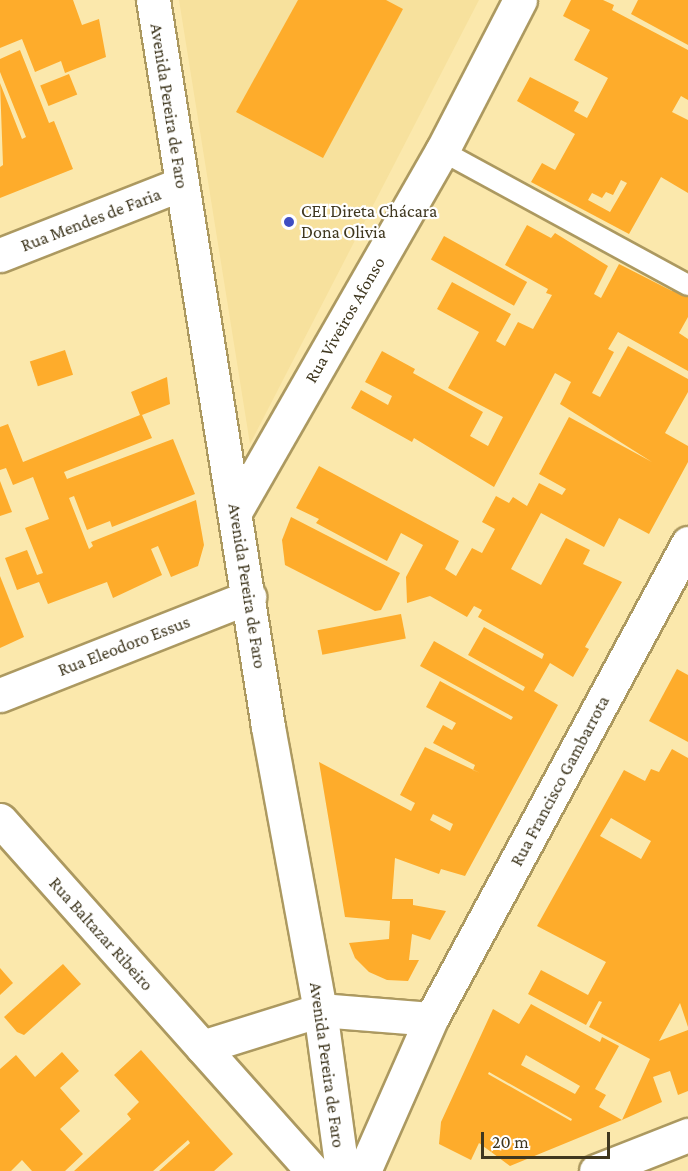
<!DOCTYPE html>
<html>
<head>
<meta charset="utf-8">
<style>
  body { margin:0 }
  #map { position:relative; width:688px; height:1171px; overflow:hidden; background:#fbe8ac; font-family:"Crimson Pro",serif }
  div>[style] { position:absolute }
  .built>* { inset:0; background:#f7e19d }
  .building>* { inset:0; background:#feac2b; transform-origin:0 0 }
  .roads { filter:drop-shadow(2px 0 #ac9960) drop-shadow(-2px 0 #ac9960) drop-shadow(0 2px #ac9960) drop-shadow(0 -2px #ac9960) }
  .lane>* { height:20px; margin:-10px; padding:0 10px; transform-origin:10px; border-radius:10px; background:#fff }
  .street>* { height:33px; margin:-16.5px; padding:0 16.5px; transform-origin:16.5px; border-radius:16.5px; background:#fff }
  .dots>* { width:16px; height:16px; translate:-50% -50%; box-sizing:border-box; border:3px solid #fff; border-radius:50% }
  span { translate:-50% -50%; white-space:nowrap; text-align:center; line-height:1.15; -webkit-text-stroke:4.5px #fff; paint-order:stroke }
  .street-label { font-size:18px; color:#3f371f }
  .poi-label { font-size:18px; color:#3f371f }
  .left { translate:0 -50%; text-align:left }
  .scale { position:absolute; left:481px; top:1132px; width:129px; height:27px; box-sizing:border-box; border:3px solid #3f371f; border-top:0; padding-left:8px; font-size:18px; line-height:21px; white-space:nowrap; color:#3f371f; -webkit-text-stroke:4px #fff; paint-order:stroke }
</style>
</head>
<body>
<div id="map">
  <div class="built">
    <i style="clip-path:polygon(179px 0,479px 0,250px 444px)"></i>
  </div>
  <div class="building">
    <i style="clip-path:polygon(0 0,73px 0,82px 25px,99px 19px,106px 57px,65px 73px,61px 61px,35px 72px,22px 39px,0 48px)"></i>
    <i style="clip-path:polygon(298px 0,386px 0,403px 9px,323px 158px,236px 112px)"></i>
    <i style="clip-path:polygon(evenodd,571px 0,603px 0,614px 5px,612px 10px,688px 50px,688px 100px,681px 96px,672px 112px,688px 120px,688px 193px,661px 177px,629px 234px,531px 182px,542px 163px,555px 170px,575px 134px,517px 101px,530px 77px,579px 102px,574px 111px,587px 118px,608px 78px,574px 60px,590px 30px,563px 16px,571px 0,621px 180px,627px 183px,610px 212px,588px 200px,592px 193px,602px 198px,606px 192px,613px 195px,621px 180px)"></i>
    <i style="clip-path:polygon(638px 0,688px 0,688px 45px,631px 14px)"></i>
    <i style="clip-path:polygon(20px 50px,49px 123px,54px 121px,73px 169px,0 198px,0 167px,3px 165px,0 83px,22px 139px,26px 137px,0 72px,0 59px)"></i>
    <i style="left:69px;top:74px;width:22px;height:31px;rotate:68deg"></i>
    <i style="clip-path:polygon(evenodd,527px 225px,551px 238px,555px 233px,608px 266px,594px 294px,601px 298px,619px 264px,672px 291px,674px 288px,688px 295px,688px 317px,679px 333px,688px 339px,688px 371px,618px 332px,608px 349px,614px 352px,592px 393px,600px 397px,628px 346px,688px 379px,688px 392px,665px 433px,688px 446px,688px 462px,649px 534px,619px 518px,604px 547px,541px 513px,511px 569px,541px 585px,566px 538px,590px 550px,583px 564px,622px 582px,585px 647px,589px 649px,573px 677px,550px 663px,534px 691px,558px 705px,465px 876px,441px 869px,439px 874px,395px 858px,392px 899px,413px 899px,413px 905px,446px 911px,430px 940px,412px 934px,409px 960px,419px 960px,408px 981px,387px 980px,369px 972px,355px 958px,349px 943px,389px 939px,390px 921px,345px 917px,319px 762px,411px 811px,415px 803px,400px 795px,425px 747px,480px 773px,473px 770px,475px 765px,433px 743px,443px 725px,452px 730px,456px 723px,426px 707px,440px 681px,511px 720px,513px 717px,420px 666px,434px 641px,523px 691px,525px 687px,468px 655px,484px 627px,542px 659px,544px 654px,478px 617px,482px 610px,474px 606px,467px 617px,430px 596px,407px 603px,406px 577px,423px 545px,401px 533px,387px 561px,316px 523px,319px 519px,296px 508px,319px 466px,459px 541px,445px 569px,456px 576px,472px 548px,482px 553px,495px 529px,482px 522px,496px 496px,509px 503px,513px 497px,527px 506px,539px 483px,562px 495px,566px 489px,539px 474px,569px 417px,652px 462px,560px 404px,571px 382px,555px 373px,494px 487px,414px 438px,412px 442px,351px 408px,361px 390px,388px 405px,392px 396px,365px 382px,382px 351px,415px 369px,413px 373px,483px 412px,470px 436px,488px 446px,503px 417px,448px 388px,479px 332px,437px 309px,452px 282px,511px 314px,496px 341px,505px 346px,518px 322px,533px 329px,552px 295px,546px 293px,548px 289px,505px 265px,527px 225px,433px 814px,453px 824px,450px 831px,430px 820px,433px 814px)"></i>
    <i style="left:444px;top:236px;width:95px;height:27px;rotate:29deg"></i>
    <i style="left:65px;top:350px;width:26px;height:37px;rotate:72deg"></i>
    <i style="clip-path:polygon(167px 377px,170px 404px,142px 415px,152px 438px,64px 472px,67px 479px,173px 439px,195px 494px,112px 527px,110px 521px,87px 530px,74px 496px,69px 498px,89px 549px,93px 546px,91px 542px,196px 500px,204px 545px,198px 566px,171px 577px,158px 546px,151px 549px,162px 575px,113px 598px,107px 582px,48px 604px,39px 582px,17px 590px,5px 558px,27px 550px,37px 575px,43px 573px,25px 528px,49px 519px,33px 477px,13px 485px,6px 468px,0 470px,0 427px,8px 424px,23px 462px,140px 415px,131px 392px)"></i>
    <i style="clip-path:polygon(0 481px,12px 512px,0 516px)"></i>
    <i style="clip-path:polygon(291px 517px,400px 573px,381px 610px,375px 611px,285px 565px,282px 540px)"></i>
    <i style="clip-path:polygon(0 576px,24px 637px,0 648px)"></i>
    <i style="left:401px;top:614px;width:25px;height:85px;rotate:79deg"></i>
    <i style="clip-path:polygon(677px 669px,688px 675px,688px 742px,649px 721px)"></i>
    <i style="clip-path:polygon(evenodd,672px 749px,688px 758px,688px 1027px,680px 1003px,659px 1041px,688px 1030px,688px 1091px,678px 1095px,670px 1071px,653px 1077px,662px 1102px,622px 1120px,650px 1059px,589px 1027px,602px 1002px,599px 1001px,586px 1025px,528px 994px,541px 970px,588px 995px,606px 962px,537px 926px,624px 770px,645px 781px,651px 769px,659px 772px,672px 749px,611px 818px,651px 841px,641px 859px,600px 836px,611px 818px)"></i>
    <i style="clip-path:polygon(63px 964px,81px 984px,24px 1035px,17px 1032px,4px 1017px)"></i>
    <i style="clip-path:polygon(0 968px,13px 983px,0 995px)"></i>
    <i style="clip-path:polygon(evenodd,531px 1004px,600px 1042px,602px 1037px,619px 1046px,595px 1089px,606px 1095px,599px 1107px,622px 1120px,510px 1166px,479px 1143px,471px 1160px,439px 1144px,441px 1122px,493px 1009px,519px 1024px,531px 1004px,526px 1055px,580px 1086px,575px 1094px,521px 1065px,526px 1055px,531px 1004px,489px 1072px,572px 1119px,571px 1121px,488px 1074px,489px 1072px)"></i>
    <i style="clip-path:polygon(141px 1050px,233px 1154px,214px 1171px,159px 1171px,190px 1143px,188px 1140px,153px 1171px,74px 1171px,131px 1119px,127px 1114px,139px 1102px,114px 1075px)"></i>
    <i style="clip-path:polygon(62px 1052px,79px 1071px,60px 1088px,80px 1111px,60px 1129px,83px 1154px,65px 1171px,32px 1171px,22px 1160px,11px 1171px,0 1171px,0 1069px,16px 1055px,35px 1077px)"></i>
  </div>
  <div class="roads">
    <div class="lane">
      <i style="left:442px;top:151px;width:280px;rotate:28.6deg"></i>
    </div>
    <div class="street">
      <i style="left:153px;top:0;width:736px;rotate:81.01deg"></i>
      <i style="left:268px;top:727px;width:288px;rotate:79.6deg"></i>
      <i style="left:320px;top:1010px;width:162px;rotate:82.2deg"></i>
      <i style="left:0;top:255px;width:194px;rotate:-21.4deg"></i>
      <i style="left:235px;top:512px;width:416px;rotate:-60.2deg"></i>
      <i style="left:442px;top:151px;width:170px;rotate:-62.7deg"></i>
      <i style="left:0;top:695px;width:268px;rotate:-21.5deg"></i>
      <i style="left:0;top:820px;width:470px;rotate:48.3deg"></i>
      <i style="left:202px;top:1047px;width:124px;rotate:-17.4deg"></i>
      <i style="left:320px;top:1010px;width:111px;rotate:4.6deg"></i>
      <i style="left:364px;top:1171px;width:166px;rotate:-66.2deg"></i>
      <i style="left:431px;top:1019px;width:541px;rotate:-61.63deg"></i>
      <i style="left:596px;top:1171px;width:99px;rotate:-21.4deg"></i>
    </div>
  </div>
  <div class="dots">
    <i style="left:289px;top:222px;background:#3f4ec2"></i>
  </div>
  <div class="street-label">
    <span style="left:169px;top:106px;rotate:81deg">Avenida Pereira de Faro</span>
    <span style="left:91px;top:220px;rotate:-21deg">Rua Mendes de Faria</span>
    <span style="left:345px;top:320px;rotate:-60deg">Rua Viveiros Afonso</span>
    <span style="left:247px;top:586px;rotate:81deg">Avenida Pereira de Faro</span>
    <span style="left:124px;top:646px;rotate:-21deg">Rua Eleodoro Essus</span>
    <span style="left:560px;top:781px;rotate:-62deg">Rua Francisco Gambarrota</span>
    <span style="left:101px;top:934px;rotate:48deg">Rua Baltazar Ribeiro</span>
    <span style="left:327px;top:1065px;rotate:82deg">Avenida Pereira de Faro</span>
  </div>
  <div class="poi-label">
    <span class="left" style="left:301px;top:222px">CEI Direta Chácara<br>Dona Olivia</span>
  </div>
  <div class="scale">20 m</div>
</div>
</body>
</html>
